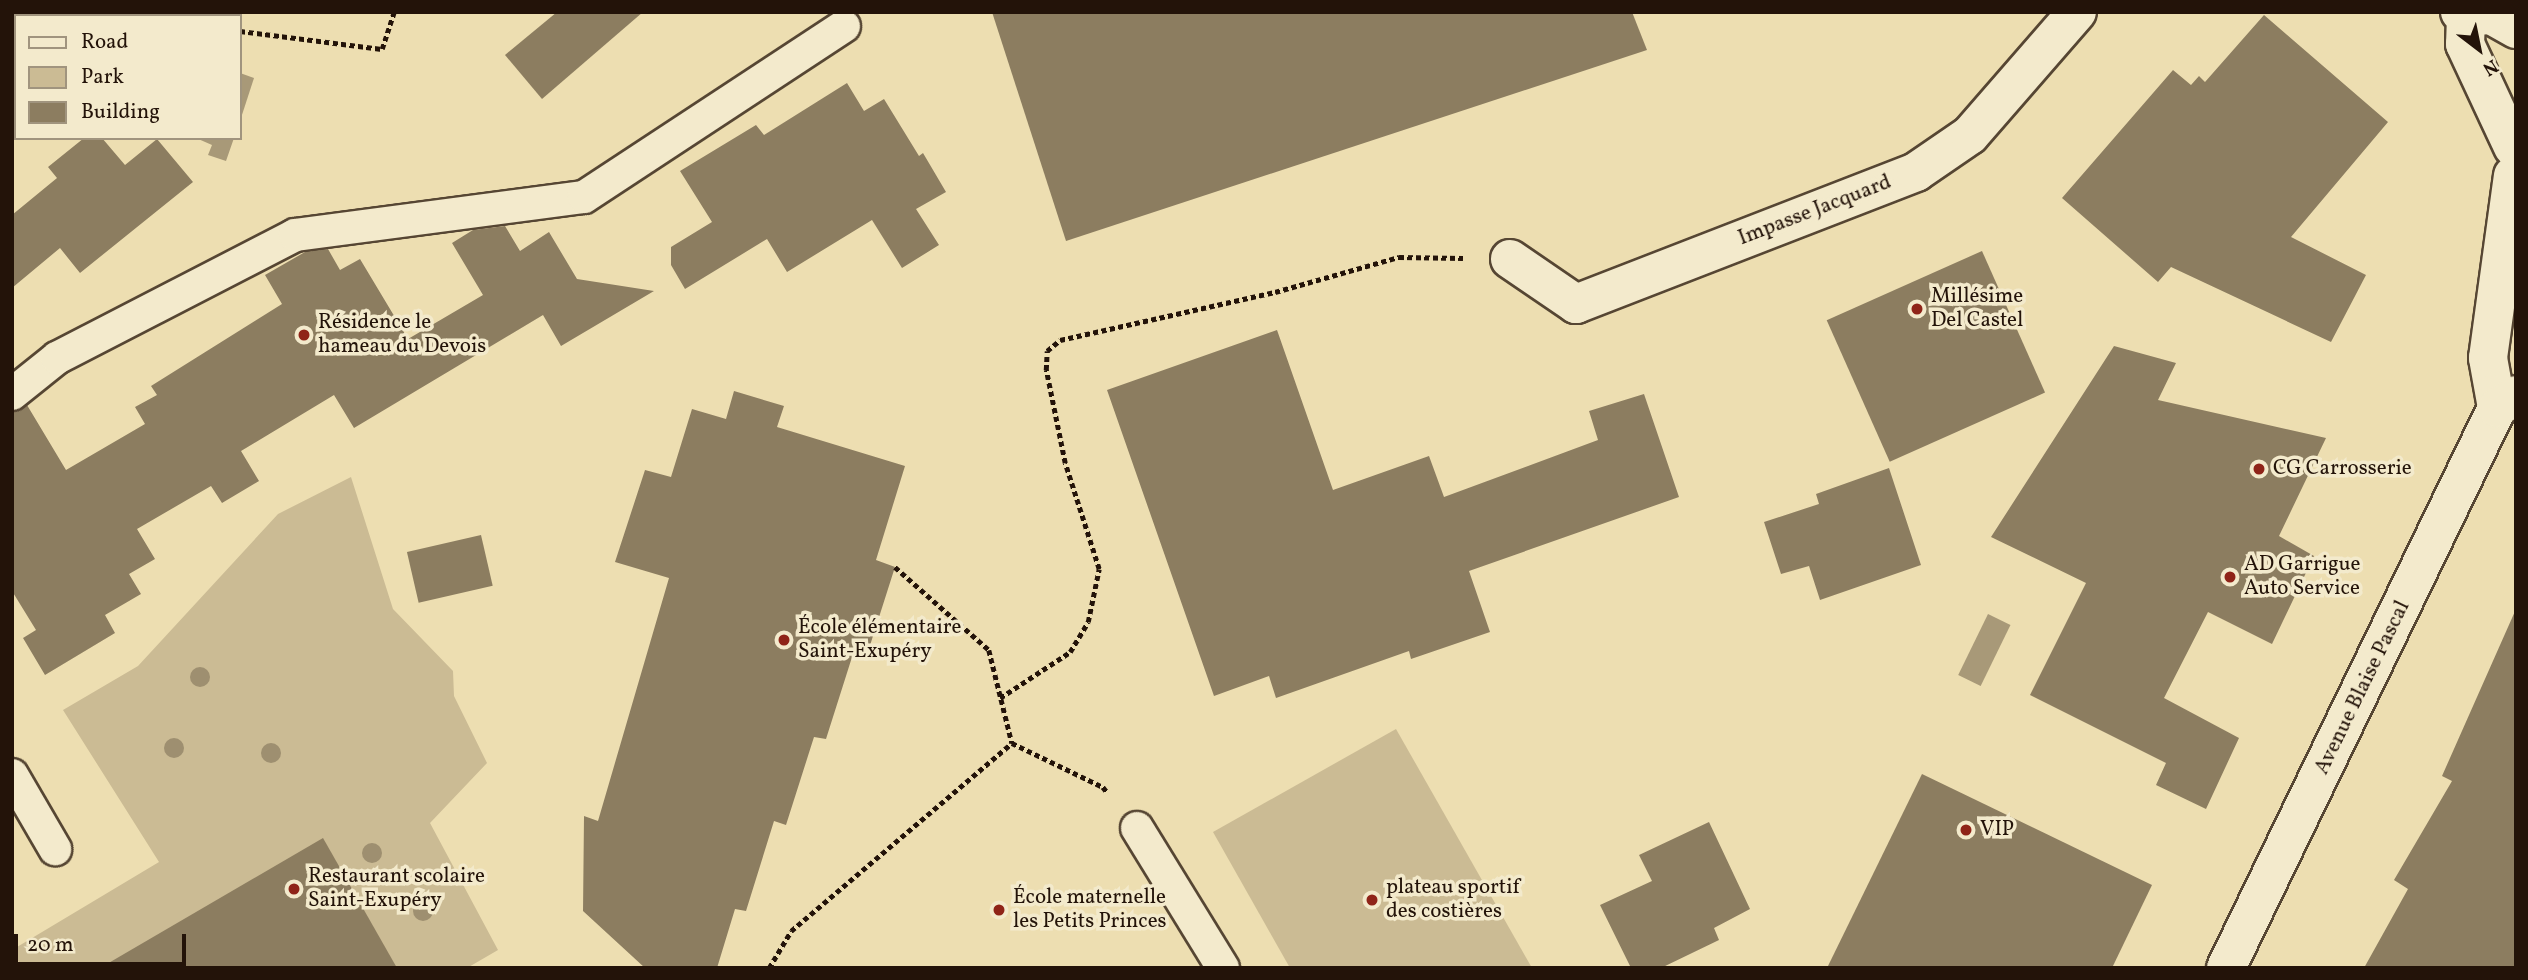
<!DOCTYPE html>
<html>
<head>
<meta charset="utf-8">
<style>
  body { margin:0 }
  #map { position:relative; width:2528px; height:980px; overflow:hidden; background:#eddeb1; font-family:Vollkorn,serif }
  div>[style] { position:absolute }
  .green>* { inset:0; background:#cbbb94 }
  .water>* { inset:0; background:#a89978; transform-origin:0 0 }
  .building>* { inset:0; background:#8c7d60; transform-origin:0 0 }
  .path>* { height:4.5px; margin-top:-2.25px; transform-origin:0; background:repeating-linear-gradient(90deg,#231309 0 5px,transparent 0 8.5px) }
  .roads { filter:drop-shadow(2px 0 #564633) drop-shadow(-2px 0 #564633) drop-shadow(0 2px #564633) drop-shadow(0 -2px #564633) }
  .service>* { height:32px; margin:-16px; padding:0 16px; transform-origin:16px; border-radius:16px; background:#f3eacc }
  .minor>* { height:38px; margin:-19px; padding:0 19px; transform-origin:19px; border-radius:19px; background:#f3eacc }
  .trees>* { width:20px; height:20px; margin:-10px; border-radius:50%; background:#9e8f70 }
  .dots>* { width:19px; height:19px; translate:-50% -50%; box-sizing:border-box; border:4px solid #f3eacc; border-radius:50% }
  span { translate:-50% -50%; white-space:nowrap; text-align:center; line-height:1.15; -webkit-text-stroke:7px #f3eacc; paint-order:stroke }
  .street-label { font-size:21px; color:#231309 }
  .poi-label { font-size:21px; color:#231309 }
  .left { translate:0 -50%; text-align:left }
  .frame { position:absolute; inset:0; border:14px solid #231309; pointer-events:none }
  .legend { position:absolute; left:14px; top:14px; width:228px; height:126px; box-sizing:border-box; background:#f3eacc; border:2px solid #a0947e; margin:0; padding:9px 12px; list-style:none; font-size:21px; color:#231309 }
  .legend li { display:flex; align-items:center; gap:14px; height:35px }
  .legend b { width:35px; border:2px solid #a0947e }
  .north { position:absolute; left:2444px; top:14px; width:70px; height:70px; -webkit-text-stroke:5px #f3eacc; paint-order:stroke; rotate:148deg; font-size:19px; font-weight:700; line-height:28px; text-align:center; color:#231309 }
  .north::after { content:''; display:block; margin:auto; width:24px; height:32px; background:#231309; clip-path:polygon(50% 0,100% 100%,50% 72%,0 100%) }
  .scale { position:absolute; left:14px; top:934px; width:172px; height:32px; box-sizing:border-box; border:4px solid #231309; border-top:0; padding-left:9px; font-size:21px; line-height:24px; white-space:nowrap; color:#231309; -webkit-text-stroke:5px #f3eacc; paint-order:stroke }
</style>
</head>
<body>
<div id="map">
  <div class="green">
    <i style="clip-path:polygon(351px 477px,393px 609px,453px 671px,454px 696px,487px 763px,430px 823px,498px 950px,467px 968px,24px 968px,12px 954px,12px 950px,159px 862px,63px 710px,138px 666px,278px 514px)"></i>
    <i style="clip-path:polygon(1396px 729px,1532px 968px,1290px 968px,1213px 832px)"></i>
  </div>
  <div class="water">
    <i style="clip-path:polygon(240px 73px,254px 78px,240px 121px)"></i>
    <i style="clip-path:polygon(196px 138px,234px 138px,226px 161px,208px 155px,212px 145px)"></i>
    <i style="left:1988px;top:614px;width:25px;height:68px;rotate:26deg"></i>
  </div>
  <div class="building">
    <i style="clip-path:polygon(557px 12px,643px 12px,542px 99px,505px 55px)"></i>
    <i style="clip-path:polygon(992px 12px,1632px 12px,1647px 50px,1066px 241px)"></i>
    <i style="clip-path:polygon(2264px 15px,2388px 122px,2291px 237px,2366px 275px,2331px 342px,2171px 267px,2158px 282px,2062px 198px,2173px 70px,2191px 85px,2199px 76px,2205px 82px)"></i>
    <i style="clip-path:polygon(847px 83px,864px 111px,884px 99px,919px 156px,923px 153px,946px 192px,916px 209px,939px 245px,902px 268px,872px 220px,787px 272px,767px 239px,685px 289px,671px 265px,671px 247px,712px 222px,680px 171px,756px 125px,764px 135px)"></i>
    <i style="clip-path:polygon(84px 138px,102px 138px,125px 165px,157px 139px,193px 182px,80px 273px,60px 248px,12px 288px,12px 215px,57px 178px,48px 167px)"></i>
    <i style="clip-path:polygon(505px 226px,520px 251px,549px 232px,577px 279px,654px 291px,561px 346px,543px 315px,354px 428px,334px 395px,241px 451px,259px 481px,222px 503px,211px 486px,137px 529px,155px 559px,129px 574px,141px 594px,105px 615px,115px 633px,45px 675px,23px 638px,36px 630px,12px 591px,12px 412px,27px 405px,66px 470px,145px 424px,135px 407px,157px 395px,151px 386px,282px 304px,265px 275px,305px 252px,328px 249px,340px 270px,360px 259px,408px 339px,483px 295px,452px 243px,473px 230px)"></i>
    <i style="left:1982px;top:251px;width:155px;height:170px;rotate:66deg"></i>
    <i style="clip-path:polygon(1277px 330px,1333px 490px,1429px 456px,1444px 497px,1598px 440px,1589px 411px,1644px 394px,1679px 497px,1469px 571px,1490px 632px,1411px 659px,1409px 651px,1276px 698px,1269px 676px,1214px 696px,1107px 390px)"></i>
    <i style="clip-path:polygon(2114px 346px,2176px 363px,2158px 400px,2326px 438px,2279px 536px,2314px 556px,2272px 644px,2208px 612px,2164px 698px,2239px 738px,2206px 809px,2156px 785px,2166px 763px,2030px 695px,2086px 583px,1991px 537px)"></i>
    <i style="clip-path:polygon(734px 391px,784px 406px,777px 427px,905px 466px,876px 560px,895px 567px,866px 658px,853px 654px,826px 739px,814px 737px,786px 825px,774px 821px,746px 911px,735px 909px,717px 968px,645px 968px,583px 911px,584px 816px,598px 821px,669px 578px,615px 562px,645px 470px,671px 477px,692px 409px,726px 419px)"></i>
    <i style="clip-path:polygon(1889px 468px,1921px 565px,1820px 600px,1809px 566px,1781px 574px,1764px 522px,1819px 504px,1816px 494px)"></i>
    <i style="left:481px;top:535px;width:52px;height:76px;rotate:77deg"></i>
    <i style="clip-path:polygon(2516px 609px,2516px 968px,2364px 968px,2408px 889px,2394px 880px,2452px 781px,2442px 776px)"></i>
    <i style="clip-path:polygon(1922px 774px,2152px 885px,2112px 968px,1827px 968px)"></i>
    <i style="clip-path:polygon(1709px 822px,1750px 909px,1714px 928px,1719px 940px,1661px 968px,1631px 968px,1600px 905px,1652px 881px,1639px 855px)"></i>
    <i style="clip-path:polygon(323px 838px,397px 968px,100px 968px)"></i>
  </div>
  <div class="path">
    <i style="left:240px;top:31px;width:143px;rotate:7.2deg"></i>
    <i style="left:382px;top:49px;width:39px;rotate:-72deg"></i>
    <i style="left:12px;top:69px;width:4px;rotate:14deg"></i>
    <i style="left:895px;top:567px;width:125px;rotate:41.4deg"></i>
    <i style="left:989px;top:650px;width:96px;rotate:76.1deg"></i>
    <i style="left:1000px;top:698px;width:84px;rotate:-33.3deg"></i>
    <i style="left:1070px;top:652px;width:35px;rotate:-59deg"></i>
    <i style="left:1088px;top:622px;width:54px;rotate:-78.3deg"></i>
    <i style="left:1099px;top:569px;width:111px;rotate:-107.8deg"></i>
    <i style="left:1065px;top:463px;width:95px;rotate:-101.5deg"></i>
    <i style="left:1046px;top:370px;width:19px;rotate:-87deg"></i>
    <i style="left:1047px;top:351px;width:17px;rotate:-40deg"></i>
    <i style="left:1060px;top:340px;width:220px;rotate:-12.6deg"></i>
    <i style="left:1275px;top:292px;width:129px;rotate:-15.8deg"></i>
    <i style="left:1399px;top:257px;width:64px;rotate:0.9deg"></i>
    <i style="left:769px;top:968px;width:43px;rotate:-59.3deg"></i>
    <i style="left:791px;top:931px;width:290px;rotate:-40.4deg"></i>
    <i style="left:1012px;top:743px;width:101px;rotate:25.8deg"></i>
    <i style="left:1103px;top:787px;width:6px;rotate:51deg"></i>
  </div>
  <div class="roads">
    <div class="service">
      <i style="left:12px;top:394px;width:58px;rotate:-38.7deg"></i>
      <i style="left:57px;top:358px;width:268px;rotate:-27.3deg"></i>
      <i style="left:295px;top:235px;width:291px;rotate:-7.5deg"></i>
      <i style="left:584px;top:197px;width:311px;rotate:-33.3deg"></i>
      <i style="left:12px;top:775px;width:86px;rotate:59.8deg"></i>
      <i style="left:1137px;top:828px;width:164px;rotate:58.4deg"></i>
    </div>
    <div class="minor">
      <i style="left:2460px;top:12px;width:8px;rotate:40deg"></i>
      <i style="left:2466px;top:17px;width:25px;rotate:-5deg"></i>
      <i style="left:2491px;top:15px;width:29px;rotate:29deg"></i>
      <i style="left:2466px;top:17px;width:27px;rotate:92deg"></i>
      <i style="left:2465px;top:44px;width:114px;rotate:65deg"></i>
      <i style="left:1510px;top:259px;width:80px;rotate:34.3deg"></i>
      <i style="left:1576px;top:304px;width:365px;rotate:-21.2deg"></i>
      <i style="left:1916px;top:172px;width:65px;rotate:-34.4deg"></i>
      <i style="left:1970px;top:135px;width:163px;rotate:-49deg"></i>
      <i style="left:2497px;top:408px;width:51px;rotate:-100.2deg"></i>
      <i style="left:2488px;top:358px;width:184px;rotate:-82.2deg"></i>
      <i style="left:2226px;top:968px;width:622px;rotate:-64.18deg"></i>
      <i style="left:2497px;top:408px;width:23px;rotate:-34deg"></i>
    </div>
  </div>
  <div class="trees">
    <i style="left:200px;top:677px"></i>
    <i style="left:174px;top:748px"></i>
    <i style="left:271px;top:753px"></i>
    <i style="left:372px;top:853px"></i>
    <i style="left:423px;top:911px"></i>
  </div>
  <div class="dots">
    <i style="left:1917px;top:309px;background:#8f2418"></i>
    <i style="left:304px;top:335px;background:#8f2418"></i>
    <i style="left:2259px;top:469px;background:#8f2418"></i>
    <i style="left:2230px;top:577px;background:#8f2418"></i>
    <i style="left:784px;top:640px;background:#8f2418"></i>
    <i style="left:1966px;top:830px;background:#8f2418"></i>
    <i style="left:294px;top:889px;background:#8f2418"></i>
    <i style="left:1372px;top:900px;background:#8f2418"></i>
    <i style="left:999px;top:910px;background:#8f2418"></i>
  </div>
  <div class="street-label">
    <span style="left:1815px;top:211px;rotate:-21deg">Impasse Jacquard</span>
    <span style="left:2363px;top:688px;rotate:-64deg">Avenue Blaise Pascal</span>
  </div>
  <div class="poi-label">
    <span class="left" style="left:1931px;top:309px">Millésime<br>Del Castel</span>
    <span class="left" style="left:318px;top:335px">Résidence le<br>hameau du Devois</span>
    <span class="left" style="left:2273px;top:469px">CG Carrosserie</span>
    <span class="left" style="left:2244px;top:577px">AD Garrigue<br>Auto Service</span>
    <span class="left" style="left:798px;top:640px">École élémentaire<br>Saint-Exupéry</span>
    <span class="left" style="left:1980px;top:830px">VIP</span>
    <span class="left" style="left:308px;top:889px">Restaurant scolaire<br>Saint-Exupéry</span>
    <span class="left" style="left:1386px;top:900px">plateau sportif<br>des costières</span>
    <span class="left" style="left:1013px;top:910px">École maternelle<br>les Petits Princes</span>
  </div>
  <div class="frame"></div>
  <ul class="legend">
  <li><b style="height:9px;background:#f3eacc"></b>Road</li>
  <li><b style="height:19px;background:#cbbb94"></b>Park</li>
  <li><b style="height:19px;background:#8c7d60"></b>Building</li>
  </ul>
  <div class="north">N</div>
  <div class="scale">20 m</div>
</div>
</body>
</html>
